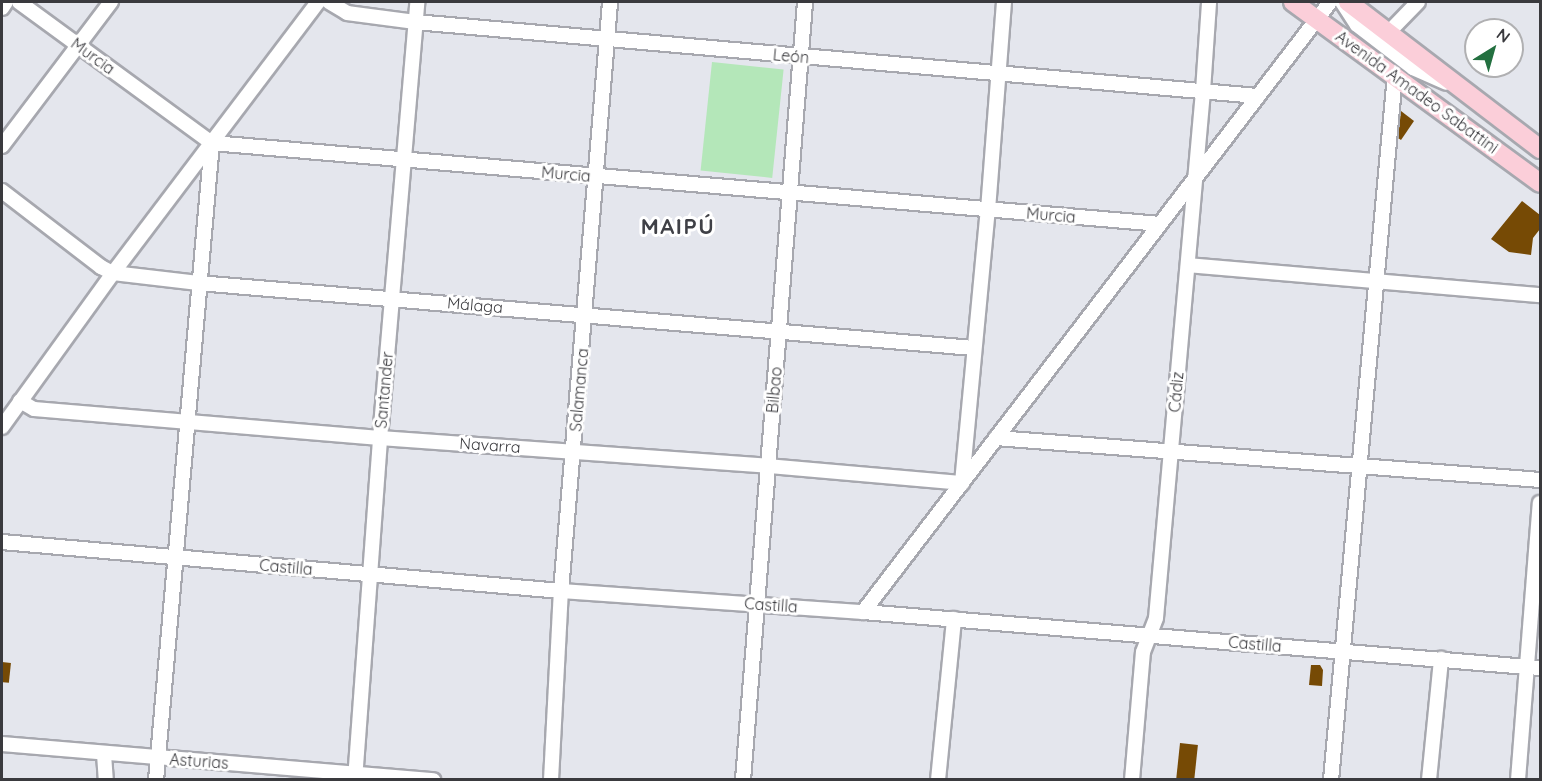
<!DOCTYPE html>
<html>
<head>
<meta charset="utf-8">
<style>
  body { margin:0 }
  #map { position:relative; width:1542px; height:781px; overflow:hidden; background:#e4e6ed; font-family:Quicksand,sans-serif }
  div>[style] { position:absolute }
  .green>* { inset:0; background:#b4e7b9; transform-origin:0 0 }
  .building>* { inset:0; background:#764a05; transform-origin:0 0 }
  .roads { filter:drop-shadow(2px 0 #a7a8af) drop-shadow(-2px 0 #a7a8af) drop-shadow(0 2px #a7a8af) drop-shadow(0 -2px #a7a8af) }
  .minor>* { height:14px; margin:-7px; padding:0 7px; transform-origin:7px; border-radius:7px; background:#fff }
  .major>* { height:18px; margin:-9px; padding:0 9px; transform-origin:9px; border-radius:9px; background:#fbced9 }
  span { translate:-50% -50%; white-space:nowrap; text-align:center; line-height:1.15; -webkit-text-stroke:6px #fff; paint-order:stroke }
  .street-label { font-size:16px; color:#3a3a3e }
  .district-label { font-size:22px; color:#3f4046; font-weight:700; letter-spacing:1.5px }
  .frame { position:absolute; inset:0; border:3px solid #3a3a3e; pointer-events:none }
  .north { position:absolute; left:1464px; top:18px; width:60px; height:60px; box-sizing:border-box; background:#fff; border:2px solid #b0b0b2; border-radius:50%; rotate:37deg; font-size:16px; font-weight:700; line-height:24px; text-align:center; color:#3a3a3e }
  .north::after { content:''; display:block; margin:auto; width:21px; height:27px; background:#237040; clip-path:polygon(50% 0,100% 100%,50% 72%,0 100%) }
</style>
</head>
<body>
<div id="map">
  <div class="green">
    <i style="left:712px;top:62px;width:72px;height:109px;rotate:6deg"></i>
  </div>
  <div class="building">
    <i style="clip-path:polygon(1401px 111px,1414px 121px,1401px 140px,1398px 138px)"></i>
    <i style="clip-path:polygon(1522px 201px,1540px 215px,1540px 229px,1533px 238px,1531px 255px,1509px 252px,1491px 239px)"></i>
    <i style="left:2px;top:662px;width:9px;height:20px;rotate:6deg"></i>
    <i style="clip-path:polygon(1311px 665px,1320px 665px,1323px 670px,1322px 686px,1309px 685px)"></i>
    <i style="left:1180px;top:743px;width:18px;height:37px;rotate:6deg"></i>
  </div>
  <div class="roads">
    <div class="minor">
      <i style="left:19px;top:2px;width:239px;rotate:36.2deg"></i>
      <i style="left:212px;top:143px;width:951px;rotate:4.88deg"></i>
      <i style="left:329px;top:2px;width:21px;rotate:31deg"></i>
      <i style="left:347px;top:13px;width:69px;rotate:7.5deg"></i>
      <i style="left:415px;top:22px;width:846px;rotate:5.02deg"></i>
      <i style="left:1342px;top:2px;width:27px;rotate:57deg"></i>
      <i style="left:1357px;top:25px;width:71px;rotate:37.5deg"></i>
      <i style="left:1413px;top:68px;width:36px;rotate:24deg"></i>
      <i style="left:2px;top:8px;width:7px;rotate:-56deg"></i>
      <i style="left:1388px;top:33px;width:43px;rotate:-45.9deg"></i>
      <i style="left:2px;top:146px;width:181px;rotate:-52.9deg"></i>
      <i style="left:2px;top:191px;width:125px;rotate:37.5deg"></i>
      <i style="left:101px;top:267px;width:13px;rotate:27deg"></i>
      <i style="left:113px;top:273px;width:86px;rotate:6.7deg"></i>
      <i style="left:198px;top:283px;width:779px;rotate:4.79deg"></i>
      <i style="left:1188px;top:265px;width:353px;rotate:4.9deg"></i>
      <i style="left:20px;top:401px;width:16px;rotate:30deg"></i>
      <i style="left:34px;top:409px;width:347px;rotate:4.8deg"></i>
      <i style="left:380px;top:438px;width:389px;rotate:4.1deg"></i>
      <i style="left:768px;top:466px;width:195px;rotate:5deg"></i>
      <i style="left:962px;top:483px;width:274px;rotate:-84.6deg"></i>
      <i style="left:988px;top:210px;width:209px;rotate:-85.6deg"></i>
      <i style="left:2px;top:427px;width:190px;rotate:-54.2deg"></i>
      <i style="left:113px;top:273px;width:340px;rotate:-52.9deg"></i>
      <i style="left:996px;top:438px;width:546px;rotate:4.41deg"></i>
      <i style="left:2px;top:542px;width:561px;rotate:5.01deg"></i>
      <i style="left:561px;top:591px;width:303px;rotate:4deg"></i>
      <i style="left:863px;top:612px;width:679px;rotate:4.73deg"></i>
      <i style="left:863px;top:612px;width:768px;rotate:-52.56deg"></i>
      <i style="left:2px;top:744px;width:433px;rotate:4.8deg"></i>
      <i style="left:104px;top:754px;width:26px;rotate:86deg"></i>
      <i style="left:156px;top:780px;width:639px;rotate:-84.98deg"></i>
      <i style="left:355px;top:780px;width:343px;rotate:-85.8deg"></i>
      <i style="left:380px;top:438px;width:438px;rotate:-85.1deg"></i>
      <i style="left:551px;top:780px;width:189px;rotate:-87deg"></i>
      <i style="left:561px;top:591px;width:591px;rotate:-85.24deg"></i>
      <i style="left:743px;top:780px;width:780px;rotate:-85.44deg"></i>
      <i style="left:938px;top:780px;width:162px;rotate:-84.3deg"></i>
      <i style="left:1132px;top:780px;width:128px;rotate:-85.1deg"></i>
      <i style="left:1143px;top:652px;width:36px;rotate:-69deg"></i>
      <i style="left:1156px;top:618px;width:529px;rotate:-84.9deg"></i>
      <i style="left:1203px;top:91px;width:89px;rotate:-86.1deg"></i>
      <i style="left:1331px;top:780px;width:707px;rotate:-84.81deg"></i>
      <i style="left:1429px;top:780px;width:122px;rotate:-84.3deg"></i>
      <i style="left:1518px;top:780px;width:278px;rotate:-85.5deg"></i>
    </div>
    <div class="major">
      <i style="left:1293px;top:2px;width:306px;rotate:36.2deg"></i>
      <i style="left:1348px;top:2px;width:242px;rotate:37.4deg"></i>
    </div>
  </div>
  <div class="street-label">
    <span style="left:93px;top:56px;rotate:36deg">Murcia</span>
    <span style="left:791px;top:56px;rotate:5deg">León</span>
    <span style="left:1417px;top:92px;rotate:36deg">Avenida Amadeo Sabattini</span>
    <span style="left:566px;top:174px;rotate:5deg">Murcia</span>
    <span style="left:1051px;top:215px;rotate:5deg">Murcia</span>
    <span style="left:475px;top:305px;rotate:5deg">Málaga</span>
    <span style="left:384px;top:390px;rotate:-85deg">Santander</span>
    <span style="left:579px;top:390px;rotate:-85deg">Salamanca</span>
    <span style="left:774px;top:390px;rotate:-85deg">Bilbao</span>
    <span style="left:1176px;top:392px;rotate:-85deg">Cádiz</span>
    <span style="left:490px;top:445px;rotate:4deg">Navarra</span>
    <span style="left:286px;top:567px;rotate:5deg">Castilla</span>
    <span style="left:771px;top:605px;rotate:4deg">Castilla</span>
    <span style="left:1255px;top:644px;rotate:5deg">Castilla</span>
    <span style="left:199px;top:761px;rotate:4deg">Asturias</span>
  </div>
  <div class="district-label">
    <span style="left:678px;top:227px">MAIPÚ</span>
  </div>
  <div class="frame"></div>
  <div class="north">N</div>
</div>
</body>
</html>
